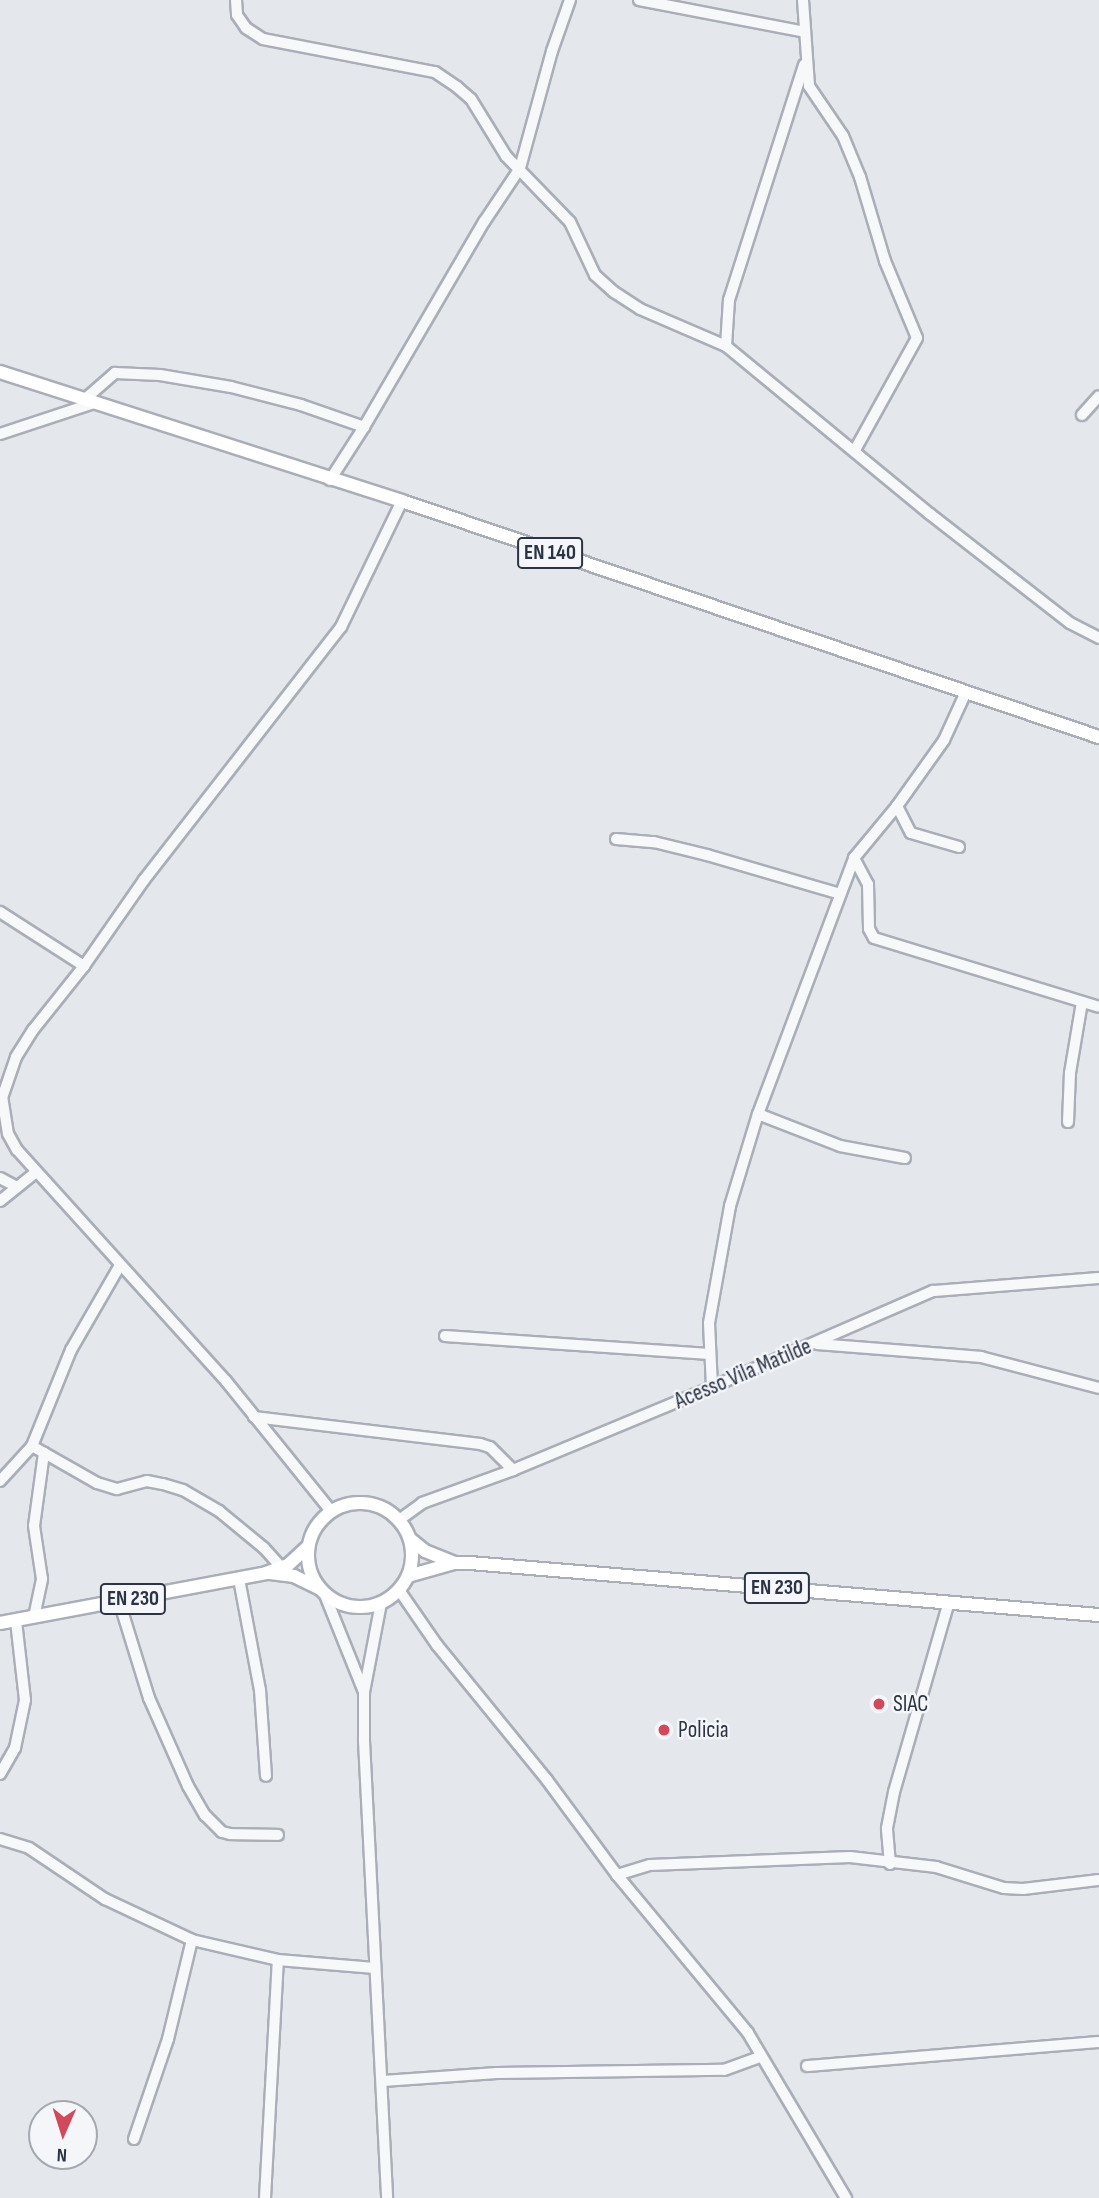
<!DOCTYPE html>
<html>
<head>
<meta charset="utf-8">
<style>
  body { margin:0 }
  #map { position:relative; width:1099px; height:2198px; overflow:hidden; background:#e4e7ec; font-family:"Sofia Sans Condensed",sans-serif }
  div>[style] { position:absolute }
  .roads { filter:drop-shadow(2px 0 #a9aeb7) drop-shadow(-2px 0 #a9aeb7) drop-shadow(0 2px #a9aeb7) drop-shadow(0 -2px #a9aeb7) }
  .minor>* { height:10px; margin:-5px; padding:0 5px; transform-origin:5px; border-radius:5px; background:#f7f8fa }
  .major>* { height:12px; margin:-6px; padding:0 6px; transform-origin:6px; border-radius:6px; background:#fff }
  .major>.ring { margin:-6px; padding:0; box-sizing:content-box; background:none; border:12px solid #fff; border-radius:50% }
  .dots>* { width:19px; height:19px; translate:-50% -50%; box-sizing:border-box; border:4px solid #f4f6f9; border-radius:50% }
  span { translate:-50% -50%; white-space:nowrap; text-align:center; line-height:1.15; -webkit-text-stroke:5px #f4f6f9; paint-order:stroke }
  .shield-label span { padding:2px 5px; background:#f4f6f9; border:2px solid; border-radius:5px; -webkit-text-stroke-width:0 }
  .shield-label { font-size:21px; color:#2b3445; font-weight:700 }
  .street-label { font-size:23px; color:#2b3445 }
  .poi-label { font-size:23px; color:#2b3445 }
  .left { translate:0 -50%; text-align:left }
  .north { position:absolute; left:28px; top:2100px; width:70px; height:70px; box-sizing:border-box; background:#f4f6f9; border:2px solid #a4a8b1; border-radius:50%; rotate:183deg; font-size:19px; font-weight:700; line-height:28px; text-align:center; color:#2b3445 }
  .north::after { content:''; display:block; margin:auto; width:24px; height:32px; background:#d1495b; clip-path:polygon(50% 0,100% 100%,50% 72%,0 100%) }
</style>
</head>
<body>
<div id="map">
  <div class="roads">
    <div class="minor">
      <i style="left:236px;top:0;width:15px;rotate:86deg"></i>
      <i style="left:237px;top:15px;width:16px;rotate:55deg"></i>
      <i style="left:246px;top:28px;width:20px;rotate:33deg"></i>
      <i style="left:263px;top:39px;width:175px;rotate:10.9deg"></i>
      <i style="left:435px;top:72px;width:27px;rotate:34deg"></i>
      <i style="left:457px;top:87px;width:18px;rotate:41deg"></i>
      <i style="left:471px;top:99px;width:67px;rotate:58.4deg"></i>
      <i style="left:506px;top:156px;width:92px;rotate:45.9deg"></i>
      <i style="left:570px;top:222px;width:59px;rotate:64.7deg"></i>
      <i style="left:595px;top:275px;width:25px;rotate:42deg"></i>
      <i style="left:614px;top:292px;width:31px;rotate:33deg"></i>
      <i style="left:640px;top:309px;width:94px;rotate:23.3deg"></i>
      <i style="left:726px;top:346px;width:264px;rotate:39.5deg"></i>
      <i style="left:930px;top:514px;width:177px;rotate:37.9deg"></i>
      <i style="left:1070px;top:623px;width:33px;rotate:27deg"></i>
      <i style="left:639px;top:0;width:169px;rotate:10.9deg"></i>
      <i style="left:803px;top:0;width:86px;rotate:86deg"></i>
      <i style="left:809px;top:86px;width:60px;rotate:55.8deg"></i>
      <i style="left:843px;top:136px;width:44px;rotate:67.5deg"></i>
      <i style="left:860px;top:177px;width:88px;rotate:73.4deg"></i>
      <i style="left:885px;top:261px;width:83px;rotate:67.4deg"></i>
      <i style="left:917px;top:338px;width:128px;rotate:119deg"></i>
      <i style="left:726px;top:346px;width:46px;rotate:-86.3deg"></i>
      <i style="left:729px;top:300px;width:247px;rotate:-72.3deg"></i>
      <i style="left:85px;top:399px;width:40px;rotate:-41deg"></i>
      <i style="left:115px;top:373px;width:45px;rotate:2.5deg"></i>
      <i style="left:160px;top:375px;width:72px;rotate:9.6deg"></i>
      <i style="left:231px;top:387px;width:72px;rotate:14.4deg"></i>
      <i style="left:301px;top:405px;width:67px;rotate:19.2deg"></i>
      <i style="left:1082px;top:415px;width:25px;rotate:-48deg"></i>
      <i style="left:0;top:434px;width:99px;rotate:-18.3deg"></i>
      <i style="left:330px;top:480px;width:63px;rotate:-57.3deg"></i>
      <i style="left:364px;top:427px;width:238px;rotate:-59.7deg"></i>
      <i style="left:484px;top:222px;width:65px;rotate:-56.3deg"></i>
      <i style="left:520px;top:168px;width:121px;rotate:-74.7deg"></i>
      <i style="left:552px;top:51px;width:54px;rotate:-70.6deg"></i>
      <i style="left:897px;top:806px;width:30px;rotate:63deg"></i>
      <i style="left:911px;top:833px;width:50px;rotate:16.3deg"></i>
      <i style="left:616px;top:839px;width:38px;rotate:5deg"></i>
      <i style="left:654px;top:842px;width:55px;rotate:13.8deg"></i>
      <i style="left:707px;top:855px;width:139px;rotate:16.3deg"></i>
      <i style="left:854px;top:858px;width:30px;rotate:62deg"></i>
      <i style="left:868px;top:884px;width:45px;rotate:88.7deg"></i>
      <i style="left:869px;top:929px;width:10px;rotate:61deg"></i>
      <i style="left:874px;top:938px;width:235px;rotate:17deg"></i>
      <i style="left:0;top:912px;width:100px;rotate:32.7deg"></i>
      <i style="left:758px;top:1114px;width:88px;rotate:21.3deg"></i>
      <i style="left:840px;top:1146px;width:66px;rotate:10.5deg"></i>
      <i style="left:1068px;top:1122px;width:49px;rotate:-87.7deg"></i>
      <i style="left:1070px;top:1073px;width:72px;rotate:-80.4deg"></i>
      <i style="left:0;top:1178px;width:19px;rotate:28deg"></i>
      <i style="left:0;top:1201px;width:45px;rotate:-38.7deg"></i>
      <i style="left:445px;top:1336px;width:265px;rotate:3.9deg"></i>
      <i style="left:817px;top:1344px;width:165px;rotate:4.5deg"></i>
      <i style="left:981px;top:1357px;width:122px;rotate:14.7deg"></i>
      <i style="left:712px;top:1387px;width:64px;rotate:-92.7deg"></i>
      <i style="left:709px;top:1323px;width:119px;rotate:-79.8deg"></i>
      <i style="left:730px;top:1206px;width:96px;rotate:-73.1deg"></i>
      <i style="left:758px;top:1114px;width:273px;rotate:-69.4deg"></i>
      <i style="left:854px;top:858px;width:67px;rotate:-50.4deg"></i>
      <i style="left:897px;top:806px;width:81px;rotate:-54.5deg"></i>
      <i style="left:944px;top:740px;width:53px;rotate:-65.4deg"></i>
      <i style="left:254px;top:1417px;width:228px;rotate:6.8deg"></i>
      <i style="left:480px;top:1444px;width:10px;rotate:17deg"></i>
      <i style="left:490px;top:1447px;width:33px;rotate:45deg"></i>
      <i style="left:32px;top:1446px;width:104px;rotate:-67.9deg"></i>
      <i style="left:71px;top:1350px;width:98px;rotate:-60deg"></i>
      <i style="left:0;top:1481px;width:47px;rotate:-47.6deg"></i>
      <i style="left:32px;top:1446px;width:75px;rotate:29.6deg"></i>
      <i style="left:97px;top:1483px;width:21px;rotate:17deg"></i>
      <i style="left:117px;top:1489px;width:31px;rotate:-15deg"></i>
      <i style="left:147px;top:1481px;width:16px;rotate:11deg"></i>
      <i style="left:163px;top:1484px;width:21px;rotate:17deg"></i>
      <i style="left:183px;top:1490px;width:42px;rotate:30.3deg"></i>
      <i style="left:219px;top:1511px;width:58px;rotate:39.4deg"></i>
      <i style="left:264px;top:1548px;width:27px;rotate:48deg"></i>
      <i style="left:331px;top:1511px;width:167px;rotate:-128.9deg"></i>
      <i style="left:226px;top:1381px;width:312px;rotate:-132.1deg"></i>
      <i style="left:17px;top:1150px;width:18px;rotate:-119deg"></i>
      <i style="left:8px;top:1134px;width:36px;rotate:-99deg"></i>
      <i style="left:2px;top:1098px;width:43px;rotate:-71.1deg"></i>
      <i style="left:16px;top:1057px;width:32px;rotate:-58deg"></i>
      <i style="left:33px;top:1030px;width:82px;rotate:-51.4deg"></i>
      <i style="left:84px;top:966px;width:105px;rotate:-55.1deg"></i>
      <i style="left:144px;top:880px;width:321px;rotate:-52.1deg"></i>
      <i style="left:341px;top:627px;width:140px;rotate:-64.2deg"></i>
      <i style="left:399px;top:1520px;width:29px;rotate:-36deg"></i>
      <i style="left:422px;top:1503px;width:97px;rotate:-19.9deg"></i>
      <i style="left:513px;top:1470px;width:216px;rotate:-22.6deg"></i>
      <i style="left:712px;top:1387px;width:241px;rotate:-23.5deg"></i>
      <i style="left:933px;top:1291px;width:167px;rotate:-4.5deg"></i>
      <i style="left:239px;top:1579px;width:113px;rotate:79.3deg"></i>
      <i style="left:260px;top:1690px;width:86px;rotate:86deg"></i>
      <i style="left:399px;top:1590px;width:67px;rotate:55.4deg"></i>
      <i style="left:437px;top:1645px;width:174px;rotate:50.8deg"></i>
      <i style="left:547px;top:1780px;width:118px;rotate:53.6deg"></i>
      <i style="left:617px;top:1875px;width:205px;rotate:50.3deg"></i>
      <i style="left:748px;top:2033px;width:192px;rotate:59.3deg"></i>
      <i style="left:325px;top:1595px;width:105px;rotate:68.1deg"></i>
      <i style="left:119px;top:1601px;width:102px;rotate:72.8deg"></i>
      <i style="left:149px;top:1698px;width:96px;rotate:66.1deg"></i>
      <i style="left:188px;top:1786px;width:34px;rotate:60deg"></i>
      <i style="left:205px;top:1815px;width:24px;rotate:45deg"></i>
      <i style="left:222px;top:1832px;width:8px;rotate:14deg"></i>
      <i style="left:230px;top:1834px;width:48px;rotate:1.2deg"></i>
      <i style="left:381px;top:1603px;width:91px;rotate:100.8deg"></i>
      <i style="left:364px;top:1692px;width:49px;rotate:90deg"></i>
      <i style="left:364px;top:1741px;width:458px;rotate:87.1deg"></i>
      <i style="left:34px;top:1617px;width:39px;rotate:-78deg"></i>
      <i style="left:42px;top:1579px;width:54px;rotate:-98.6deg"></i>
      <i style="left:34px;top:1526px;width:74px;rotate:-82.2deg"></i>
      <i style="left:0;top:1774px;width:30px;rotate:-60deg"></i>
      <i style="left:15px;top:1748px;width:49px;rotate:-78.2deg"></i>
      <i style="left:25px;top:1700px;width:80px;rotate:-96.5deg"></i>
      <i style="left:0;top:1839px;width:30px;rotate:17deg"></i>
      <i style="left:29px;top:1848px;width:92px;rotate:33.9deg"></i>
      <i style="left:105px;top:1899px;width:96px;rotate:25.2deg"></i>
      <i style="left:192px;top:1940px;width:88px;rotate:13.1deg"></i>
      <i style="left:278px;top:1960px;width:97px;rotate:4.7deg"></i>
      <i style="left:890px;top:1864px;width:36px;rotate:-95deg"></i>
      <i style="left:887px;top:1828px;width:37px;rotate:-79deg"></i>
      <i style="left:894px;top:1792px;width:198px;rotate:-73.9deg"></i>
      <i style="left:617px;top:1875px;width:34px;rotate:-17deg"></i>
      <i style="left:650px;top:1865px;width:200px;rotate:-2.3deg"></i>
      <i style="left:850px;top:1857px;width:87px;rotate:6.6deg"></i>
      <i style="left:936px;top:1867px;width:71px;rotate:17.2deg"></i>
      <i style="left:1004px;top:1888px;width:19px;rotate:3deg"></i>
      <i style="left:1023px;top:1889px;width:77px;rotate:-6.8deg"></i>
      <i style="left:807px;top:2066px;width:293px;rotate:-4.7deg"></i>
      <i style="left:383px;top:2081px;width:114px;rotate:-4deg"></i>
      <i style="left:497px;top:2073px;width:227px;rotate:-0.8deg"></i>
      <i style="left:724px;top:2070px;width:38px;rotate:-20deg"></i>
      <i style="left:134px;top:2139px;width:106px;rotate:-71.2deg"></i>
      <i style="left:168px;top:2039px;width:102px;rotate:-76.4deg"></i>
      <i style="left:265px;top:2198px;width:238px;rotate:-86.9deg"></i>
    </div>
    <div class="major">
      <i style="left:0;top:372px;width:422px;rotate:17.8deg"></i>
      <i style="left:402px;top:501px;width:736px;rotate:18.71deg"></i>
      <i class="ring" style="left:308px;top:1503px;width:92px;height:92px"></i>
      <i style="left:410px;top:1539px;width:19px;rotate:39deg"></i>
      <i style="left:425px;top:1551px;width:31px;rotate:22deg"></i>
      <i style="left:270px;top:1573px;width:24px;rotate:7deg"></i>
      <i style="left:294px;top:1576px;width:28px;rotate:26deg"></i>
      <i style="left:408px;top:1576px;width:48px;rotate:-15.8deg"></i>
      <i style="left:454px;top:1563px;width:16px"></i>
      <i style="left:470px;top:1563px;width:631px;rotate:4.73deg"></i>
      <i style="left:0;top:1623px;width:271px;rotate:-10.6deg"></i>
      <i style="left:266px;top:1573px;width:23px;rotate:-20deg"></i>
      <i style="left:288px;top:1565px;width:26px;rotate:-43deg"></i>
    </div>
  </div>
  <div class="dots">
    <i style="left:879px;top:1704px;background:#d1495b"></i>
    <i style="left:664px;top:1730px;background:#d1495b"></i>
  </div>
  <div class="shield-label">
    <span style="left:550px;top:553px">EN 140</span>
    <span style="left:777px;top:1588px">EN 230</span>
    <span style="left:133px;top:1599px">EN 230</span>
  </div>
  <div class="street-label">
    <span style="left:743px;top:1374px;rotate:-23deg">Acesso Vila Matilde</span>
  </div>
  <div class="poi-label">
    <span class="left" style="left:893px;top:1704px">SIAC</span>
    <span class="left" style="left:678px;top:1730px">Policia</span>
  </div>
  <div class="north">N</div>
</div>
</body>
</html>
